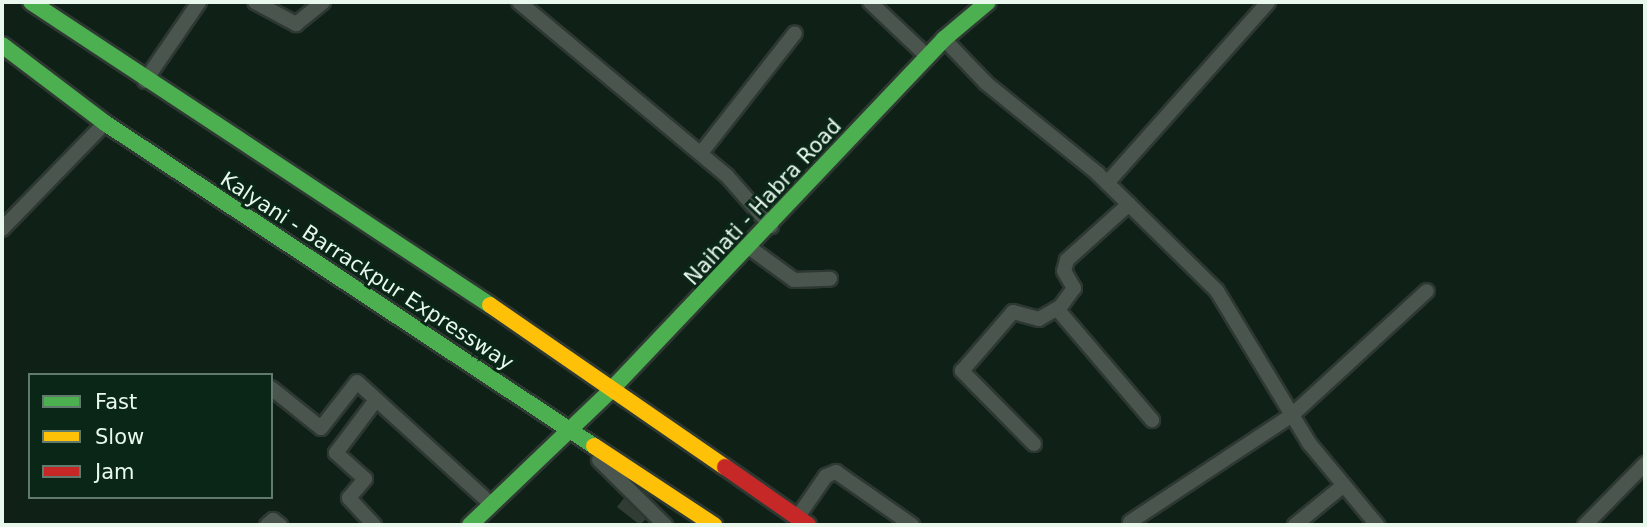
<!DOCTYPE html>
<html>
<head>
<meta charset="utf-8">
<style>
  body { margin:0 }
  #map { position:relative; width:1647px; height:527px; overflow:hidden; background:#0f2017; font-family:"DejaVu Sans",sans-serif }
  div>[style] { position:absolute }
  .building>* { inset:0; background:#313d34 }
  .roads { filter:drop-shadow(2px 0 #2e3832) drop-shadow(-2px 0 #2e3832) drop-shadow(0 2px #2e3832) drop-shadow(0 -2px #2e3832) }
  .street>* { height:14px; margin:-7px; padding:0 7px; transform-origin:7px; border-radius:7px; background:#49554d }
  .fast>* { height:16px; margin:-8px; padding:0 8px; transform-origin:8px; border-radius:8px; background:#4caf50 }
  .slow>* { height:16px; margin:-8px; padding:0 8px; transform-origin:8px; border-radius:8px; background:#ffc107 }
  .jam>* { height:16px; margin:-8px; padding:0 8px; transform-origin:8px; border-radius:8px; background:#c62828 }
  span { translate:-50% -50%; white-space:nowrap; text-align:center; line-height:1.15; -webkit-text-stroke:6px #092617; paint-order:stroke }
  .street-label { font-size:21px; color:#e8f8ed }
  .frame { position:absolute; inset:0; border:4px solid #e8f8ed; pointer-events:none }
  .legend { position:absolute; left:28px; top:373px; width:245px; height:126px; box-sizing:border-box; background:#092617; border:2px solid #627a6d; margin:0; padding:9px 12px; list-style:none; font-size:21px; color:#e8f8ed }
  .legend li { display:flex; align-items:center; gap:14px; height:35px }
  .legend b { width:35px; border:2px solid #627a6d }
</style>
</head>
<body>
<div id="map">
  <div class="building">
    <i style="clip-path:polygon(628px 493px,650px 515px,640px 525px,617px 507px)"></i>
  </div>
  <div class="roads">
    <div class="street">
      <i style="left:255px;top:2px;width:47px;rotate:28.2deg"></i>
      <i style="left:296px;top:24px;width:35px;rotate:-39deg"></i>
      <i style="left:519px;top:2px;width:271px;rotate:39.9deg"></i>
      <i style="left:727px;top:176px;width:67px;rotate:48.7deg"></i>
      <i style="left:870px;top:2px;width:80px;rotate:43.5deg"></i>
      <i style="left:944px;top:39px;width:61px;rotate:46.3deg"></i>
      <i style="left:986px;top:83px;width:143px;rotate:39deg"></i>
      <i style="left:1097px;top:173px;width:168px;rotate:44.5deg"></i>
      <i style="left:1217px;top:291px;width:178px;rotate:58.8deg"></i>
      <i style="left:1309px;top:443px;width:107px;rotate:50.3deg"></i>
      <i style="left:145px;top:81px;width:96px;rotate:-55.6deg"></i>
      <i style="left:701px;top:153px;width:152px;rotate:-51.9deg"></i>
      <i style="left:1107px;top:183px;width:242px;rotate:-48.3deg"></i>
      <i style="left:1129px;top:204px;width:84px;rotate:137.9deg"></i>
      <i style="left:1067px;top:260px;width:11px;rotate:105deg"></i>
      <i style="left:1064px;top:271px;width:20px;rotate:60deg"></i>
      <i style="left:1074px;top:288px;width:27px;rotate:126deg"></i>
      <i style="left:1058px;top:310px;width:145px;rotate:49.5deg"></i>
      <i style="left:2px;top:229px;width:148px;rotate:-45.8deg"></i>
      <i style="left:750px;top:248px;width:54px;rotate:36deg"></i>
      <i style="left:794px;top:280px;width:36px;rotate:-2deg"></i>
      <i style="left:271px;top:388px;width:64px;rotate:38.7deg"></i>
      <i style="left:321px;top:428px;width:58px;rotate:-52deg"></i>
      <i style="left:357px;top:382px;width:181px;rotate:42.3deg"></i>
      <i style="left:1034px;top:444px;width:103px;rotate:-134.6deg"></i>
      <i style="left:962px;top:371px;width:78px;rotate:-49.2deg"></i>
      <i style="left:1013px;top:312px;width:27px;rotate:15deg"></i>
      <i style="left:1039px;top:319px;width:22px;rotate:-30deg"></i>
      <i style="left:599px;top:460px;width:93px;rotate:44.6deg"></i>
      <i style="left:797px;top:518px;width:51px;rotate:-55.4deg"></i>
      <i style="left:826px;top:476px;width:11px;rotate:-22deg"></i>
      <i style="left:836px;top:472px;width:93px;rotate:34.9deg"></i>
      <i style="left:1130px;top:522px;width:194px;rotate:-33.4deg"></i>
      <i style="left:1292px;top:415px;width:183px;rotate:-42.6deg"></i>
      <i style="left:267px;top:525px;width:8px;rotate:-40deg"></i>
      <i style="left:273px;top:520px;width:9px;rotate:36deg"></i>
      <i style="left:374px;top:525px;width:37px;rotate:-133deg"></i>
      <i style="left:349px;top:498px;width:25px;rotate:-50deg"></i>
      <i style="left:365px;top:479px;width:39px;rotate:-138deg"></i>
      <i style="left:336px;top:453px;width:66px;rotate:-53deg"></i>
      <i style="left:1295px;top:525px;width:63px;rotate:-39.2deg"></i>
      <i style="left:1585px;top:525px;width:86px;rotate:-45.5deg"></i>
    </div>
    <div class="fast">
      <i style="left:31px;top:2px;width:550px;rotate:33.43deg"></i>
      <i style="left:2px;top:45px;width:129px;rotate:37.1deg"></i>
      <i style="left:105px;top:123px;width:586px;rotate:33.45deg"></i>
      <i style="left:470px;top:525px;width:194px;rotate:-43.7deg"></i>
      <i style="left:610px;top:391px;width:485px;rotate:-46.5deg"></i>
      <i style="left:944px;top:39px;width:57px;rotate:-40.1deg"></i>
    </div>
    <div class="slow">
      <i style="left:490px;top:305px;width:285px;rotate:34.6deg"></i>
      <i style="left:594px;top:446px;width:144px;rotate:33.4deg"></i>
    </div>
    <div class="jam">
      <i style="left:725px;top:467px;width:101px;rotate:34.9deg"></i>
    </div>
  </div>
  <div class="street-label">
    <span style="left:763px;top:202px;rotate:-47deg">Naihati - Habra Road</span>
    <span style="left:367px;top:271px;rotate:33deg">Kalyani - Barrackpur Expressway</span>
  </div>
  <div class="frame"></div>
  <ul class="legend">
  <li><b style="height:9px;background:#4caf50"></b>Fast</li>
  <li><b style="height:9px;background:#ffc107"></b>Slow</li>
  <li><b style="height:9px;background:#c62828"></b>Jam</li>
  </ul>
</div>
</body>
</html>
